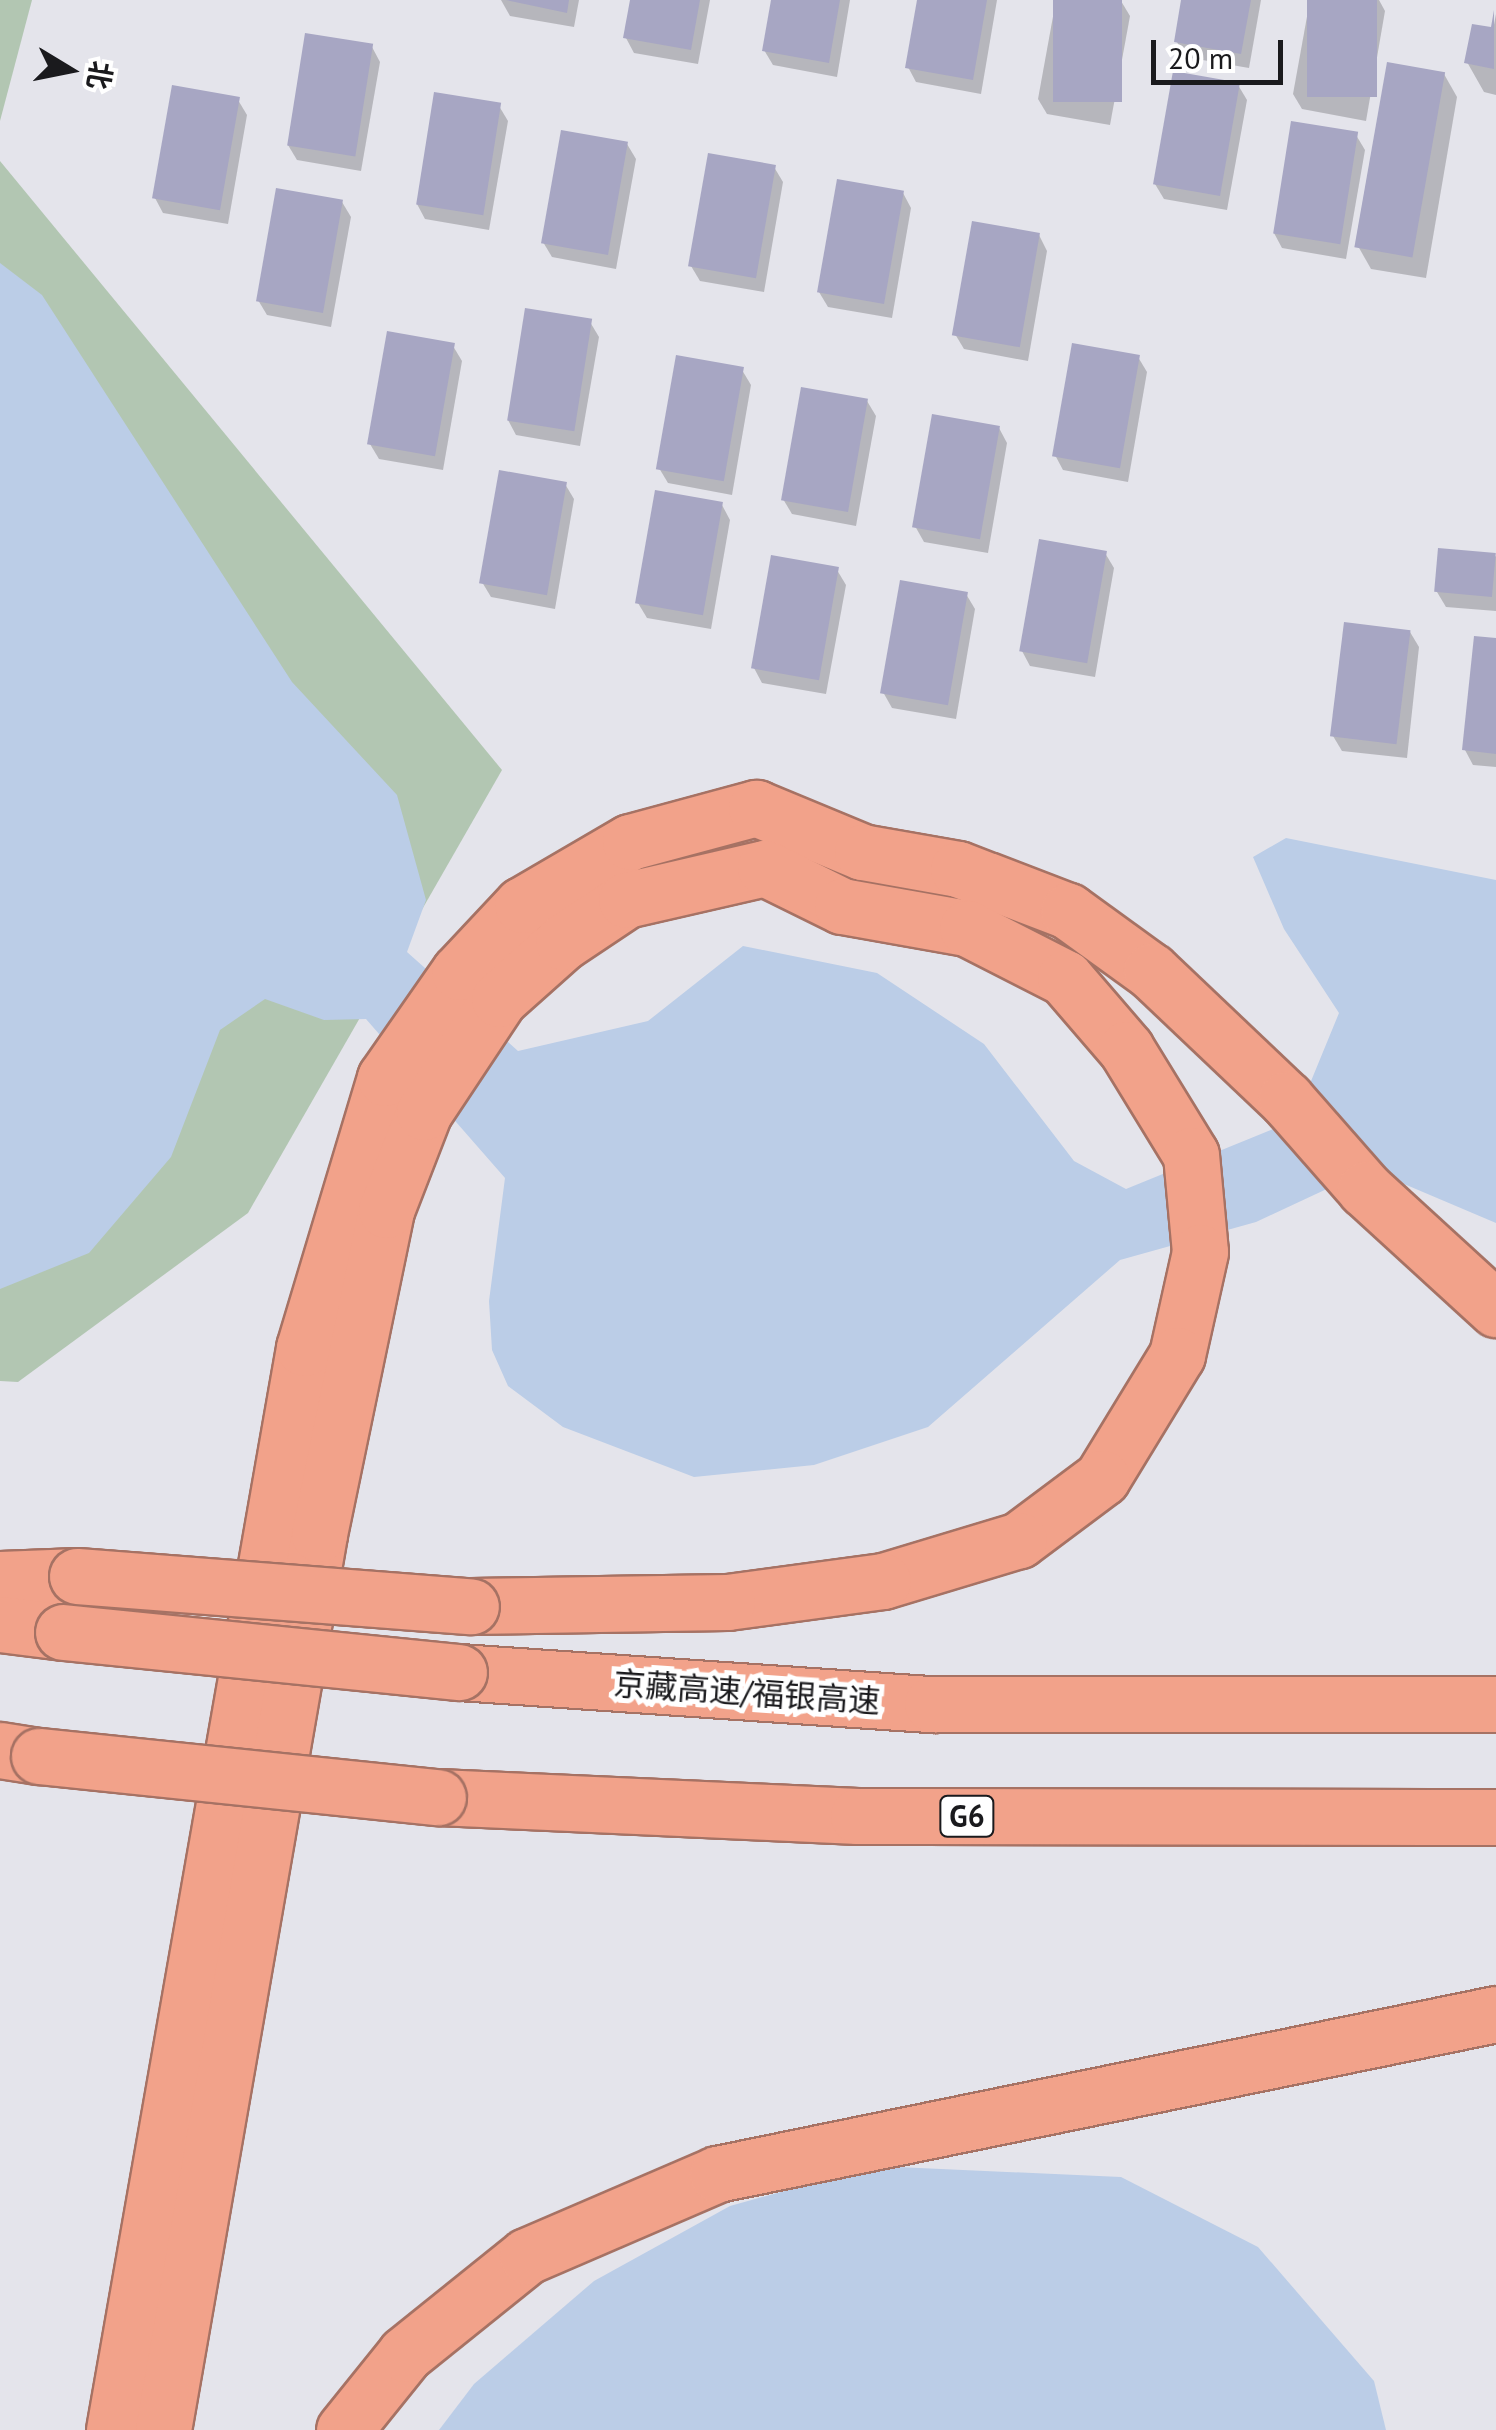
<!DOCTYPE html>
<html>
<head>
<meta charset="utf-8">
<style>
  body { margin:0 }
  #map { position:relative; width:1496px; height:2430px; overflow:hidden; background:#e4e4eb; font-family:"PT Sans","Noto Sans SC",sans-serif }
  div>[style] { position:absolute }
  .green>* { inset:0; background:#b2c6b2 }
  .water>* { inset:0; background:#bbcde7 }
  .shadow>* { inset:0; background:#0003 }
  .building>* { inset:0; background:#a7a6c3; transform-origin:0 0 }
  .roads { filter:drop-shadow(2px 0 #a67264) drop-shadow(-2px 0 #a67264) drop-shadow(0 2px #a67264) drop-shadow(0 -2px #a67264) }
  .motorway>* { height:55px; margin:-27.5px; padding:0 27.5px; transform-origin:27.5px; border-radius:27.5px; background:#f2a28a }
  .bridges { filter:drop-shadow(2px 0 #a67264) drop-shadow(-2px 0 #a67264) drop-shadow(0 2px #a67264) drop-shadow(0 -2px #a67264) }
  .motorway-bridge>* { height:55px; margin:-27.5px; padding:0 27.5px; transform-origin:27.5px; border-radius:27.5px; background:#f2a28a }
  span { translate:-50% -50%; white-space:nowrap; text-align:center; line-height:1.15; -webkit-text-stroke:10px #fff; paint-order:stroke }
  .shield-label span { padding:2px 8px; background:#fff; border:2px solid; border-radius:8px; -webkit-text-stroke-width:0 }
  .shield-label { font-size:30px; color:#1a1a1d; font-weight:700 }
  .street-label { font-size:32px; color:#1a1a1d }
  .north { position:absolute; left:20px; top:20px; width:100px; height:100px; -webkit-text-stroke:8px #fff; paint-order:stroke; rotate:100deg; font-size:28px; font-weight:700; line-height:40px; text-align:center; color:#1a1a1d }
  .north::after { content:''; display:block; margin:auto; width:35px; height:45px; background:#1a1a1d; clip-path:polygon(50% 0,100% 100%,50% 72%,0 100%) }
  .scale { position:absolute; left:1151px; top:40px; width:132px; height:45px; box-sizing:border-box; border:5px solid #1a1a1d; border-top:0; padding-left:12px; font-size:30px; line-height:35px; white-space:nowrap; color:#1a1a1d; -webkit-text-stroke:8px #fff; paint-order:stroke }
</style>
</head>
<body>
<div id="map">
  <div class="green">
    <i style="clip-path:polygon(0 0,32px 0,0 121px)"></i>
    <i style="clip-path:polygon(0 161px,502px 770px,248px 1213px,18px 1382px,0 1381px)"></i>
  </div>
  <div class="water">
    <i style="clip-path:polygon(0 263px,42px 295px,292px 682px,397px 795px,426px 900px,407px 952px,518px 1051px,648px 1021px,743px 946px,877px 973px,984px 1044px,1074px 1161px,1126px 1189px,1295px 1120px,1339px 1013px,1284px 929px,1253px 857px,1286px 838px,1496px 880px,1496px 1223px,1397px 1181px,1361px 1173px,1256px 1222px,1120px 1260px,928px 1427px,814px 1465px,694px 1477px,563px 1427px,508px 1386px,492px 1350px,489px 1301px,505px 1178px,366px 1019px,324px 1020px,265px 999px,220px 1030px,171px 1157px,89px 1253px,0 1289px)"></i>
    <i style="clip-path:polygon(875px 2166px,1121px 2177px,1258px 2247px,1374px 2381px,1386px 2430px,439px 2430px,474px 2384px,594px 2281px,730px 2206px)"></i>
  </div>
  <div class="shadow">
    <i style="clip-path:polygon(501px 0,579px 0,574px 27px,510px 16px)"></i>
    <i style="clip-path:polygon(632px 0,710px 0,698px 64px,634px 53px,626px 38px)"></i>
    <i style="clip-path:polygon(773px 0,850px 0,837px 77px,773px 65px,764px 50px)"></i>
    <i style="clip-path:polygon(920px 0,997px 0,981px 94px,916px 82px,908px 67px)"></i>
    <i style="clip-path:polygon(1056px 0,1121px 1px,1130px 16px,1110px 125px,1047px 114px,1038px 99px)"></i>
    <i style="clip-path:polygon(1184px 0,1261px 0,1249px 68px,1185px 57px,1177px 42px)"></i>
    <i style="clip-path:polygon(1310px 0,1379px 0,1385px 11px,1366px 121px,1302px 109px,1293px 94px)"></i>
    <i style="clip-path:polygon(1496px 14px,1496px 95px,1484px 92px,1467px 62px,1493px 30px)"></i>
    <i style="clip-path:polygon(372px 47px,380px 62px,361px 171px,297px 160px,288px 145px)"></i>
    <i style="clip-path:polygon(1444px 74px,1457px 97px,1426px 278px,1371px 269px,1358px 246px)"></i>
    <i style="clip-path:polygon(1238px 85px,1247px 100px,1227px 210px,1164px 199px,1155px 184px)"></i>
    <i style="clip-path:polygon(238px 100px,247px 115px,228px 224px,163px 213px,155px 198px)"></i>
    <i style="clip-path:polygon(499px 106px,508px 121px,489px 230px,425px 219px,417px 204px)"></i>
    <i style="clip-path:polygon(1356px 135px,1365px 150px,1346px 259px,1282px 248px,1274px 233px)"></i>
    <i style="clip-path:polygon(627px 144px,636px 159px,616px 269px,552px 257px,543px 242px)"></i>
    <i style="clip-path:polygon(774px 167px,783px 182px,764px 292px,700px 281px,691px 266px)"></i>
    <i style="clip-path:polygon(903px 193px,911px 208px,892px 318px,828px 307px,819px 292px)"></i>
    <i style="clip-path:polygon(342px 202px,351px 217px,331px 327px,267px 315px,258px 300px)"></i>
    <i style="clip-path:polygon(1039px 235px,1047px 251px,1028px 361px,964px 349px,955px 334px)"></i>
    <i style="clip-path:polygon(590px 322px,599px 337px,580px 446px,516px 435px,508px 420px)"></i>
    <i style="clip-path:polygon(453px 346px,462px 361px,443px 470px,379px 459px,370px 444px)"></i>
    <i style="clip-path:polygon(1138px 357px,1147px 372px,1128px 482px,1063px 470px,1055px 455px)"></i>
    <i style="clip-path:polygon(742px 370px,751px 385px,732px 495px,668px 483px,659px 468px)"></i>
    <i style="clip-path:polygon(867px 401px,876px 416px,856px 526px,792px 514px,783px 499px)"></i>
    <i style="clip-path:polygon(999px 428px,1007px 443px,988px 553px,924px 542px,915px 526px)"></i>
    <i style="clip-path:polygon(565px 484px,574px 499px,555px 609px,491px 597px,482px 582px)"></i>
    <i style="clip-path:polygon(722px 505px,730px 520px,711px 629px,647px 618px,638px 603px)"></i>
    <i style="clip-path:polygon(1105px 553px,1114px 568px,1095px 677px,1030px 666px,1022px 651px)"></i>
    <i style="clip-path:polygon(1496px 556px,1496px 611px,1446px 607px,1437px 592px)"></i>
    <i style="clip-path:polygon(837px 570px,846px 585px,826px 694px,762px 683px,754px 668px)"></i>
    <i style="clip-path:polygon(966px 594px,975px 609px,956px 719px,892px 708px,883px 692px)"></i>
    <i style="clip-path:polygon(1410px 632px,1419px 647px,1407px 758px,1342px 751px,1333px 736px)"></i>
    <i style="clip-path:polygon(1496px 641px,1496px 767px,1473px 765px,1465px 750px)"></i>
  </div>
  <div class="building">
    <i style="clip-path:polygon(506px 0,569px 0,567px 13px)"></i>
    <i style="clip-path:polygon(630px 0,700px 0,691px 50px,623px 38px)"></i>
    <i style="clip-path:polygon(771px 0,840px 0,829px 63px,762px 51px)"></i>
    <i style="clip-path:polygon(917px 0,987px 0,973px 80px,905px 68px)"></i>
    <i style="left:1053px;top:0;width:69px;height:102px"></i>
    <i style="clip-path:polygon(1181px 0,1251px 0,1241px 54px,1174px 42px)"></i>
    <i style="left:1307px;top:0;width:70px;height:97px"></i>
    <i style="clip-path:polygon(1494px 10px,1494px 69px,1464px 63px,1472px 24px,1491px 27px)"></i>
    <i style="left:305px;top:33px;width:69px;height:114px;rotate:9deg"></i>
    <i style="left:1387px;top:62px;width:59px;height:188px;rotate:10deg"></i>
    <i style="left:1173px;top:71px;width:68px;height:115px;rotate:10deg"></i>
    <i style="left:172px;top:85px;width:69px;height:115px;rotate:10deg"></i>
    <i style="left:434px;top:92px;width:68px;height:114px;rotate:9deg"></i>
    <i style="left:1291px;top:121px;width:68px;height:114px;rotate:9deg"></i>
    <i style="left:561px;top:130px;width:68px;height:115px;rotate:10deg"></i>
    <i style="left:708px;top:153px;width:69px;height:115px;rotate:10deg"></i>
    <i style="left:837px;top:179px;width:68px;height:115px;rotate:10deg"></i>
    <i style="left:276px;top:188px;width:68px;height:115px;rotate:10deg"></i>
    <i style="left:972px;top:221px;width:69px;height:116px;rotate:10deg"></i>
    <i style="left:525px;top:308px;width:68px;height:114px;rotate:9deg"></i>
    <i style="left:387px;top:331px;width:69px;height:115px;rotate:10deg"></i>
    <i style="left:1072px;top:343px;width:69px;height:115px;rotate:10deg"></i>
    <i style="left:676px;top:355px;width:69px;height:116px;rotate:10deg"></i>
    <i style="left:801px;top:387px;width:68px;height:115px;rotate:10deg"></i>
    <i style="left:932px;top:414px;width:69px;height:115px;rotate:10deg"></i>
    <i style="left:499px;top:470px;width:69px;height:115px;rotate:10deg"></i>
    <i style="left:655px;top:490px;width:69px;height:115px;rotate:10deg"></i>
    <i style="left:1039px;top:539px;width:69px;height:114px;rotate:10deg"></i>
    <i style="left:1438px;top:548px;width:58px;height:44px;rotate:5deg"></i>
    <i style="left:771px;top:555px;width:69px;height:115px;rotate:10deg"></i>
    <i style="left:900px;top:580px;width:69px;height:115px;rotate:10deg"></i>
    <i style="left:1344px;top:622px;width:67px;height:115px;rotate:7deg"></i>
    <i style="clip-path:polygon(1474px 636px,1496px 638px,1496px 754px,1462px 750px)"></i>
  </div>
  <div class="roads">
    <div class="motorway">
      <i style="left:0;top:1579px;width:77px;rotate:-2.2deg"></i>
      <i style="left:0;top:1624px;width:64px;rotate:7.2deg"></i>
      <i style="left:459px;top:1672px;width:474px;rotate:3.9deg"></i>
      <i style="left:932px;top:1704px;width:564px"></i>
      <i style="left:0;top:1750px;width:39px;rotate:9deg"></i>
      <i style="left:438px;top:1797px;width:420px;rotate:2.6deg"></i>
      <i style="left:858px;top:1816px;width:638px;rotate:0.09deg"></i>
      <i style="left:114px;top:2430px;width:1099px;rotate:-80.04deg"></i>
      <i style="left:304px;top:1348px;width:282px;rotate:-73.3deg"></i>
      <i style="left:385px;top:1078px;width:129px;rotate:-55.1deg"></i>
      <i style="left:459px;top:972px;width:92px;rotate:-46.8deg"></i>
      <i style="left:522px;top:905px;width:125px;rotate:-30.3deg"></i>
      <i style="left:630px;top:842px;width:131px;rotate:-15.1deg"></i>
      <i style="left:756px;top:808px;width:115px;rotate:22.5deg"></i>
      <i style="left:862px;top:852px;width:97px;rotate:10deg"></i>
      <i style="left:958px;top:869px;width:118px;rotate:20.9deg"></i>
      <i style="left:1068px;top:911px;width:102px;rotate:35.9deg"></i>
      <i style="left:1151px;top:971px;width:186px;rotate:43.5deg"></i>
      <i style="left:1286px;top:1099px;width:120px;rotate:48.7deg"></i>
      <i style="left:1365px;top:1189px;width:178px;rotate:42.5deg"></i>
      <i style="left:163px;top:2430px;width:909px;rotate:-80.12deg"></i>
      <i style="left:319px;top:1534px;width:331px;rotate:-78.3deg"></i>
      <i style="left:386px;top:1210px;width:105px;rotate:-68.8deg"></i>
      <i style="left:424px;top:1112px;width:136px;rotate:-56.4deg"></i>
      <i style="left:499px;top:999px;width:86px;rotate:-41.7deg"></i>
      <i style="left:563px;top:942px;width:76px;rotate:-33.7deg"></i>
      <i style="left:626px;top:900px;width:143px;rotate:-13deg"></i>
      <i style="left:765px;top:868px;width:86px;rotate:26.3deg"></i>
      <i style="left:842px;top:906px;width:127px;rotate:10deg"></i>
      <i style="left:967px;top:928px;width:110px;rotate:27deg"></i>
      <i style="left:1065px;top:978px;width:94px;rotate:49.3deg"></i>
      <i style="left:1126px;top:1049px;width:124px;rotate:58.5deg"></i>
      <i style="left:1191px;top:1155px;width:97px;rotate:84.7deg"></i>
      <i style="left:1200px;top:1252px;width:106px;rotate:102.6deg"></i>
      <i style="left:1177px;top:1355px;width:144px;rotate:121.4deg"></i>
      <i style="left:1102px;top:1478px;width:104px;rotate:143.2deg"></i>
      <i style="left:1019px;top:1540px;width:142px;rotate:163.2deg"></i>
      <i style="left:883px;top:1581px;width:157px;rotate:172.3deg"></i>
      <i style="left:727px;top:1602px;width:256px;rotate:179.1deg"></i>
      <i style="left:344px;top:2430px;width:97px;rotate:-51.2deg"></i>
      <i style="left:405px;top:2354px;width:156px;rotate:-38.8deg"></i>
      <i style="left:527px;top:2256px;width:207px;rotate:-23.3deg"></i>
      <i style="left:717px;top:2174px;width:795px;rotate:-11.61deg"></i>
    </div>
  </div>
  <div class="bridges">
    <div class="motorway-bridge">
      <i style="left:77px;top:1576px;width:395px;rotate:4.4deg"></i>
      <i style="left:63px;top:1632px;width:398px;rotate:5.8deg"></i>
      <i style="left:39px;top:1756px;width:401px;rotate:5.9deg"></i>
    </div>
  </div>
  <div class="shield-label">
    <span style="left:967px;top:1816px">G6</span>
  </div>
  <div class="street-label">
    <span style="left:747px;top:1692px;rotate:4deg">京藏高速/福银高速</span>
  </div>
  <div class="north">北</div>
  <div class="scale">20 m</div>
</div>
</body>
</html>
